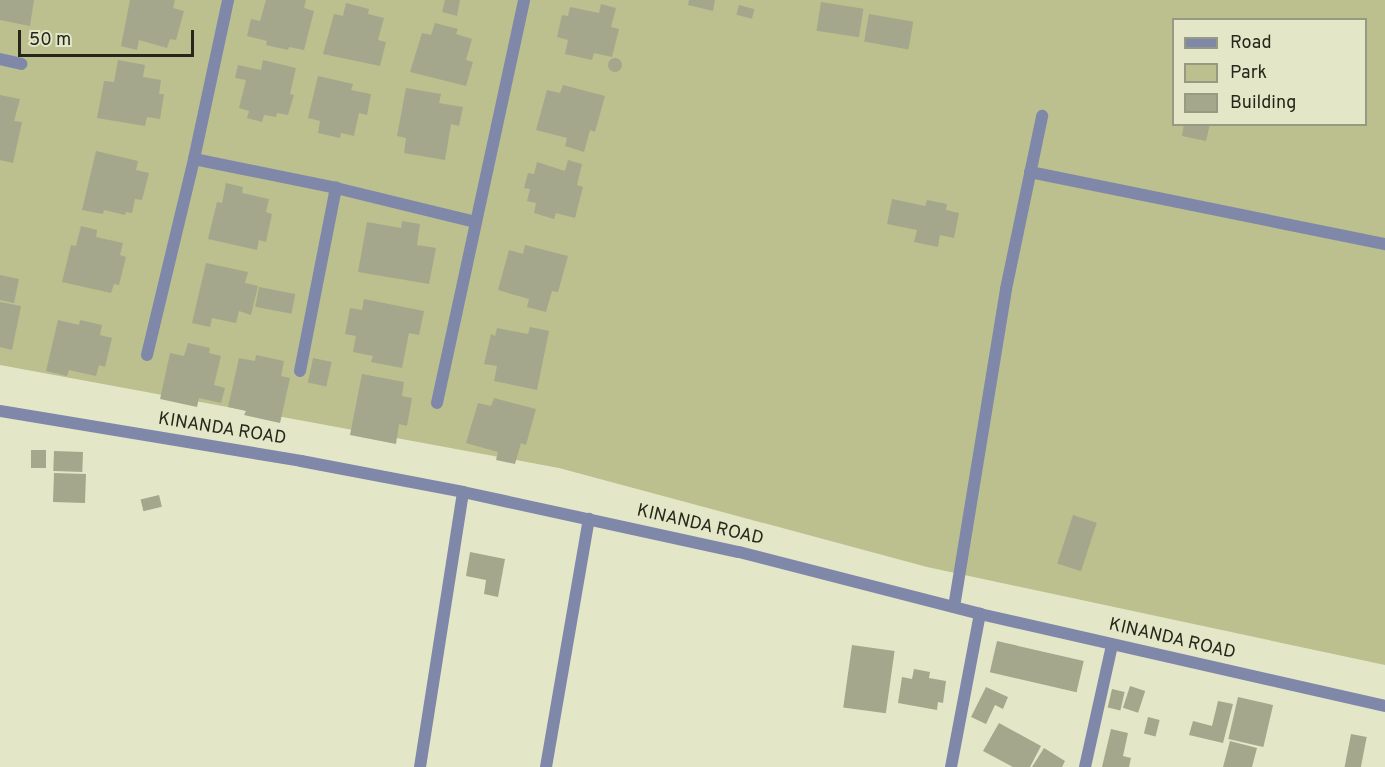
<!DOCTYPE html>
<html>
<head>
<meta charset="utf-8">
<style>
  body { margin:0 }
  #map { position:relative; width:1385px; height:767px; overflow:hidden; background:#e3e7c8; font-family:Overpass,sans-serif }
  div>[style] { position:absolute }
  .green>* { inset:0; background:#bbc08e }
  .building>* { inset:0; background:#a4a78b; transform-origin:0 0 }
  .round { border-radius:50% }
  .street>* { height:12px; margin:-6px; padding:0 6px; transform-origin:6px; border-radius:6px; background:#8088a9 }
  span { translate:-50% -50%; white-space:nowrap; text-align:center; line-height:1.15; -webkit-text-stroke:4.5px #e3e7c8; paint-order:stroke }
  .street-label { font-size:18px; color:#25271b }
  .legend { position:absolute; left:1172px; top:18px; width:195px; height:108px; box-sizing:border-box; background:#e3e7c8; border:2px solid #979a83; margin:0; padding:8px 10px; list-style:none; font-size:18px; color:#25271b }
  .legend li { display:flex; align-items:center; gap:12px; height:30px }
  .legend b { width:30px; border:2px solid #979a83 }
  .scale { position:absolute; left:18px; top:30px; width:176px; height:27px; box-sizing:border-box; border:3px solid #25271b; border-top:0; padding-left:8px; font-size:18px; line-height:21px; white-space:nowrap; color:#25271b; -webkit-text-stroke:4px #e3e7c8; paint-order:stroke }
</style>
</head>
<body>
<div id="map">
  <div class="green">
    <i style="clip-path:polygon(evenodd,0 0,1385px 0,1385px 665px,927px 567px,559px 468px,0 365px,0 0,1174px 20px,1366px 20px,1366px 124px,1174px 124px,1174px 20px)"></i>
  </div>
  <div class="building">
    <i style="clip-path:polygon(0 0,34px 0,30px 26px,0 20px)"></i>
    <i style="clip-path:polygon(130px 0,175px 0,173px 8px,184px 11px,176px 40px,170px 39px,167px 48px,139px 40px,137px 50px,121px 46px)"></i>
    <i style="clip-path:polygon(266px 0,306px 0,304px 8px,314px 11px,304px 50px,289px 47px,288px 50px,266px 45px,267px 41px,247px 36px,251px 19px,260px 21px)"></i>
    <i style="clip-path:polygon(445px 0,460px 0,457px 16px,442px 12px)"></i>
    <i style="clip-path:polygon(689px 0,715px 0,713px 11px,688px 5px)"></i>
    <i style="left:821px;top:2px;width:43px;height:29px;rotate:9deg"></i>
    <i style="clip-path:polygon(346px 3px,369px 9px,368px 14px,384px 18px,378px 40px,386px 42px,380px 66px,323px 54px,334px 14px,343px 16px)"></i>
    <i style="clip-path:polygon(601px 4px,616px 8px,611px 27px,619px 29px,612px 57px,594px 53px,592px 60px,565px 54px,568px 40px,557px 37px,562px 15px,568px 16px,570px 7px,599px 13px)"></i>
    <i style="left:739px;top:5px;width:16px;height:10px;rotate:15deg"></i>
    <i style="left:869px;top:14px;width:45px;height:28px;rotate:10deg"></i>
    <i style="clip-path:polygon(435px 23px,458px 29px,456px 34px,472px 39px,466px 60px,473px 62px,466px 86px,410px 72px,422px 33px,431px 35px)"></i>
    <i class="round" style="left:608px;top:58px;width:14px;height:14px"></i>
    <i style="clip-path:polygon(118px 60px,145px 65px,143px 77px,161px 80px,159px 94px,164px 94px,160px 119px,147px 117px,145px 126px,97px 118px,104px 81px,114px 82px)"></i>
    <i style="clip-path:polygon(263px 60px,296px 68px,290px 94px,294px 95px,288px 115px,277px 113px,276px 117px,264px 115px,262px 122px,247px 118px,249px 111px,239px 108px,246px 80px,235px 78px,238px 65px,261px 70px)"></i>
    <i style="clip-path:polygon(318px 76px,353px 84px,351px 90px,371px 94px,367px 115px,359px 113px,354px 136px,341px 133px,340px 138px,318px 133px,320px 121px,308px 118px)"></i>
    <i style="clip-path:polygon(563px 85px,605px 96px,595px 132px,590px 130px,584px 152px,565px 146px,567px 138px,536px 130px,547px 90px,560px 93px)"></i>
    <i style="clip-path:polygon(406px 88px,441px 94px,439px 103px,463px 107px,459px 126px,451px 124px,445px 160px,404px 153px,406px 138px,397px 136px)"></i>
    <i style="clip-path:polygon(0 95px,20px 99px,14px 121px,22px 122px,13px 163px,0 160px)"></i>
    <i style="clip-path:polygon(1184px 124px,1210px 124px,1206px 141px,1182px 136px)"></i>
    <i style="clip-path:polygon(96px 151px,138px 161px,136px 170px,149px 173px,142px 200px,135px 199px,132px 213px,126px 212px,125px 215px,104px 210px,103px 214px,82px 210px)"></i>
    <i style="clip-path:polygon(568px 160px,582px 164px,577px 185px,583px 187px,575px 218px,556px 213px,554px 219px,534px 213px,536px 203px,527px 201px,530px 189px,524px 188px,528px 173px,534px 174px,537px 162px,565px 171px)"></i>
    <i style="clip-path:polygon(226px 183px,243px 187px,242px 193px,269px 199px,266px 212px,272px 214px,266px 242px,259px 240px,257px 250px,208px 239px,217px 202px,222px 203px)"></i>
    <i style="clip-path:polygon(892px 199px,925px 206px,927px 200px,947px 204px,946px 210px,959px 213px,954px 238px,940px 235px,938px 247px,914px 242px,917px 230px,887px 224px)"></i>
    <i style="clip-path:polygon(402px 221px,420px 224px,417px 245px,436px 248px,429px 284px,358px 272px,367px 222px,401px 228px)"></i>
    <i style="clip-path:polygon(81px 226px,97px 230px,96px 237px,123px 243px,120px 255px,126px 257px,119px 285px,114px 284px,111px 293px,62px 282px,71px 245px,76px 246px)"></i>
    <i style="clip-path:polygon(525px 245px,568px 256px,558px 292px,552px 291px,546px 312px,527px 307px,529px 299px,498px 290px,509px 250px,523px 254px)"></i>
    <i style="clip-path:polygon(206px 263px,248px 272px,245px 283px,258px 286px,251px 315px,239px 311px,236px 323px,212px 318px,210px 327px,192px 323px)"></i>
    <i style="clip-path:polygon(0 275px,19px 279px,14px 303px,0 300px)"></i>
    <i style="left:259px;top:287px;width:37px;height:20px;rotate:11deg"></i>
    <i style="clip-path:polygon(364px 299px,424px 311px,419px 335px,409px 333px,402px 368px,371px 362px,373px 356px,353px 352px,356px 336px,345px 334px,350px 308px,362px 310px)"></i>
    <i style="clip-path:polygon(0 302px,21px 306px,12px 350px,0 347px)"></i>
    <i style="clip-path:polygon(58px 320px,79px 325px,80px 320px,102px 325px,100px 335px,112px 338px,105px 367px,99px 365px,96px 376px,69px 370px,67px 376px,46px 371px)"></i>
    <i style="clip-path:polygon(530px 327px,549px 331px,537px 390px,494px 381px,497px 366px,484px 364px,491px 334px,495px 336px,497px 328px,528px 334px)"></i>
    <i style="clip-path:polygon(188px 343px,210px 348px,209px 353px,221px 356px,214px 385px,225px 388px,221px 403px,199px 398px,197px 407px,160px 399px,170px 353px,184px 356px)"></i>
    <i style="clip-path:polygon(256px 355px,284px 361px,281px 376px,290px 378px,280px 423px,244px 415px,246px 411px,228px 407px,239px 358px,255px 361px)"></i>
    <i style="left:313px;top:358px;width:19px;height:25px;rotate:12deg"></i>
    <i style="clip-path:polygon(362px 374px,404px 382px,402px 396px,412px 398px,407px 426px,399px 424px,396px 444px,350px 435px)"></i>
    <i style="clip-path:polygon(494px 398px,536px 409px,526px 445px,521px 443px,515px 464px,496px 460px,498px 452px,466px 443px,478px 403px,491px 406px)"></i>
    <i style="left:31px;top:450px;width:15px;height:18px"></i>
    <i style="left:54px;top:451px;width:29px;height:20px;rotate:2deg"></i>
    <i style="left:54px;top:473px;width:32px;height:29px;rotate:2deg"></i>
    <i style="left:159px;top:495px;width:12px;height:19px;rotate:76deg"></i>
    <i style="left:1073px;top:515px;width:25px;height:51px;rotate:18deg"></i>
    <i style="clip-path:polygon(470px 552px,505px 559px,498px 597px,484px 594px,486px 580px,466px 576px)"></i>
    <i style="left:997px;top:641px;width:89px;height:32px;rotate:13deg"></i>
    <i style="left:852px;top:645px;width:43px;height:63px;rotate:8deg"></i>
    <i style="clip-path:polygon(914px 669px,930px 672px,929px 678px,946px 681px,943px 703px,938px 702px,937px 710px,898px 703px,902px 677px,912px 679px)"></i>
    <i style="left:1130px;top:686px;width:16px;height:23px;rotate:18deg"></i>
    <i style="clip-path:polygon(986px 687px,1008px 697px,1003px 709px,995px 705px,986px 724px,971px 717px)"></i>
    <i style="left:1112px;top:689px;width:13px;height:19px;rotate:13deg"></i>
    <i style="left:1238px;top:697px;width:36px;height:43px;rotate:13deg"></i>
    <i style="clip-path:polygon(1218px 701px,1233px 704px,1223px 743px,1189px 735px,1193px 721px,1212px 726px)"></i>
    <i style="left:1148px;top:717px;width:12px;height:17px;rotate:14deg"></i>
    <i style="clip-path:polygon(999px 723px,1041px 746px,1030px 767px,1013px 767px,983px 751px)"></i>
    <i style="clip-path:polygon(1111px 729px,1128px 733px,1123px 756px,1131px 758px,1129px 767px,1102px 767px)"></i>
    <i style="left:1351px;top:734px;width:16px;height:34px;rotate:11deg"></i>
    <i style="clip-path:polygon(1230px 741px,1257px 748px,1252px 767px,1223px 767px)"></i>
    <i style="clip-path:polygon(1044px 748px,1065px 761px,1062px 767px,1032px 767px)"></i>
  </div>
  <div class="street">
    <i style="left:0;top:59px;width:22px;rotate:13deg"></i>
    <i style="left:194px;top:159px;width:145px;rotate:11.5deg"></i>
    <i style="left:336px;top:188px;width:143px;rotate:13.7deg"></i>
    <i style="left:1030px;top:172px;width:362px;rotate:11.5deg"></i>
    <i style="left:147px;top:355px;width:202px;rotate:-76.5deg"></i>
    <i style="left:194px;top:159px;width:163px;rotate:-77.9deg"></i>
    <i style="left:300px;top:371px;width:187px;rotate:-78.9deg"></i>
    <i style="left:437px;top:403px;width:412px;rotate:-77.8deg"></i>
    <i style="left:0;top:411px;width:305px;rotate:9.4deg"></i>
    <i style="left:301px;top:461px;width:165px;rotate:10.8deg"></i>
    <i style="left:463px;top:492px;width:282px;rotate:12.3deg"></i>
    <i style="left:739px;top:552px;width:249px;rotate:14.4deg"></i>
    <i style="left:980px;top:614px;width:415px;rotate:12.8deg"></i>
    <i style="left:954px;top:607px;width:322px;rotate:-80.7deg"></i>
    <i style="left:1006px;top:289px;width:177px;rotate:-78.2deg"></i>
    <i style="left:420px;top:767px;width:278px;rotate:-81.1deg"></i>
    <i style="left:546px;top:767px;width:252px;rotate:-80.2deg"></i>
    <i style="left:951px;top:767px;width:156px;rotate:-79.3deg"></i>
    <i style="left:1085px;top:767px;width:125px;rotate:-77.5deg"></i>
  </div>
  <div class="street-label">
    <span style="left:222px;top:430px;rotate:9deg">KINANDA ROAD</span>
    <span style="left:700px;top:526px;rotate:13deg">KINANDA ROAD</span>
    <span style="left:1172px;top:640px;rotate:13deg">KINANDA ROAD</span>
  </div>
  <ul class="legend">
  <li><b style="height:8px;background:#8088a9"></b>Road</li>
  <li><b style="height:16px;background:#bbc08e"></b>Park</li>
  <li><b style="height:16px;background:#a4a78b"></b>Building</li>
  </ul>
  <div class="scale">50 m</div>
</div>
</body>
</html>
